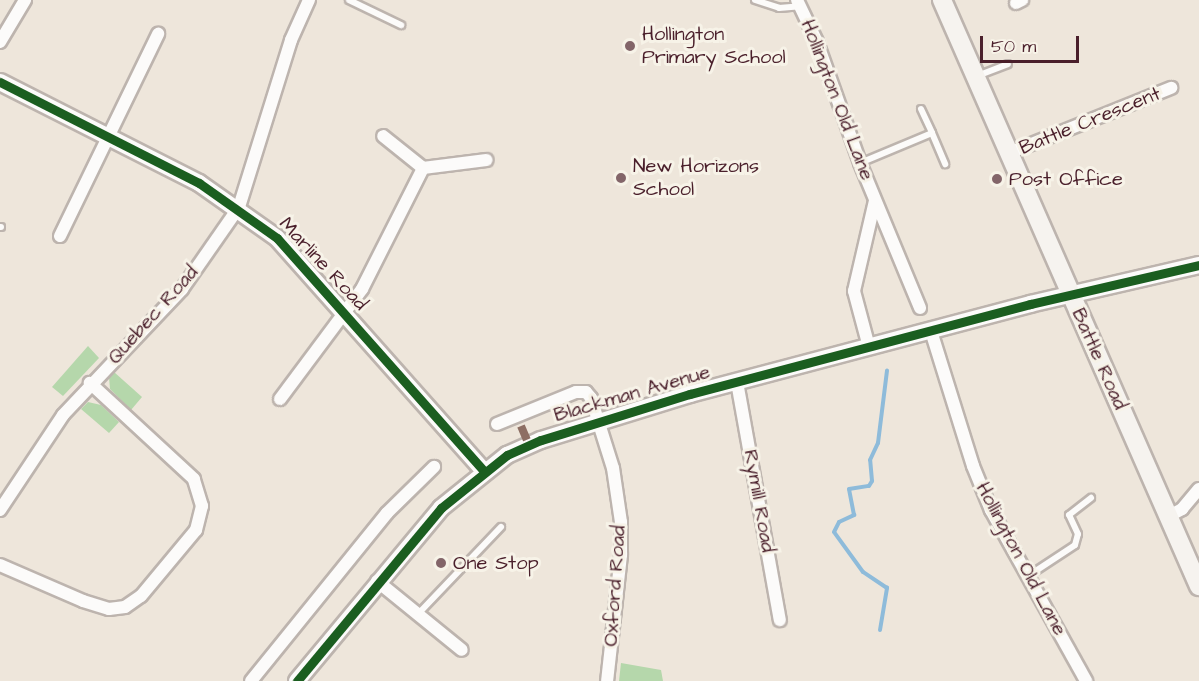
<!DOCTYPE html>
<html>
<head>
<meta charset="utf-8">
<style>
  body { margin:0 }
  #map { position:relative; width:1199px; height:681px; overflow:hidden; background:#eee6db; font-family:"Architects Daughter",sans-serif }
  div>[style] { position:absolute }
  .green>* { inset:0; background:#b5d7ab }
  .stream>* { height:4px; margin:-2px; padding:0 2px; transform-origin:2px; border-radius:2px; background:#8ebbda }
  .roads { filter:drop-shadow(2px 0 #bdb4ae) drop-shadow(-2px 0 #bdb4ae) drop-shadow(0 2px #bdb4ae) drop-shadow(0 -2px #bdb4ae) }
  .service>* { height:6px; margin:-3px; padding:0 3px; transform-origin:3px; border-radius:3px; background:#fcfbfa }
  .minor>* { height:12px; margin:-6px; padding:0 6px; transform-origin:6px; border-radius:6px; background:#fcfbfa }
  .tertiary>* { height:16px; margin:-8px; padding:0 8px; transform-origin:8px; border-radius:8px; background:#fcfbfa }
  .secondary>* { height:18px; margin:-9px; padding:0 9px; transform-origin:9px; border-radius:9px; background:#f6f3ef }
  .quiet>* { height:8px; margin-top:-4px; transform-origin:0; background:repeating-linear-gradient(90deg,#8d6e63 0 15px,transparent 0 23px) }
  .cycleway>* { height:9px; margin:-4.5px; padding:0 4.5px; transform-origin:4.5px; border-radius:4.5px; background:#1b5e20 }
  .dots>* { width:16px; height:16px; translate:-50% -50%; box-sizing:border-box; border:3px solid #f7f3e8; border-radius:50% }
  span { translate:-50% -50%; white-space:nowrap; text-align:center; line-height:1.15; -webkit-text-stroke:6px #f7f3e8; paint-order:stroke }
  .poi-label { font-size:20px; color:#4a1f2b }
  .left { translate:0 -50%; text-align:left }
  .street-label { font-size:20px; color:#4a1f2b }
  .scale { position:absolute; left:980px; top:36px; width:99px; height:27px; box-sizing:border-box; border:3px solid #4a1f2b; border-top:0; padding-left:8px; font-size:18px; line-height:21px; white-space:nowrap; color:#4a1f2b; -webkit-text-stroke:4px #f7f3e8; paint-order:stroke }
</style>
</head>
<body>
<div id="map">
  <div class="green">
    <i style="clip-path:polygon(88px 346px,99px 358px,63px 396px,52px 387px)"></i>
    <i style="clip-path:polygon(114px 372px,142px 397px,131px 410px,110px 389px,109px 377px)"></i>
    <i style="clip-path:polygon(88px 402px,101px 405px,119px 422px,109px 433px,81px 409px)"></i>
    <i style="clip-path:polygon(621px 663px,661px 670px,663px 681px,619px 681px)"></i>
  </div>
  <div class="stream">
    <i style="left:880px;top:630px;width:43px;rotate:-80.5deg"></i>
    <i style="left:887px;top:588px;width:29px;rotate:-146deg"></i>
    <i style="left:863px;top:572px;width:49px;rotate:-125.9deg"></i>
    <i style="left:834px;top:532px;width:11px;rotate:-63deg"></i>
    <i style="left:839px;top:522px;width:17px;rotate:-25deg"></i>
    <i style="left:854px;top:515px;width:26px;rotate:-101deg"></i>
    <i style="left:849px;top:489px;width:20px;rotate:-9deg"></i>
    <i style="left:869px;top:486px;width:6px;rotate:-59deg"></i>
    <i style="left:872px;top:481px;width:21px;rotate:-95deg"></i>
    <i style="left:870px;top:460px;width:19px;rotate:-65deg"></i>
    <i style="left:878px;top:443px;width:73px;rotate:-82.9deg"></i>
  </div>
  <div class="roads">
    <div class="service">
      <i style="left:349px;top:0;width:58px;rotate:25.7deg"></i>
      <i style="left:755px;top:0;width:25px;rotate:18deg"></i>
      <i style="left:779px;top:8px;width:21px;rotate:-5deg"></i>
      <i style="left:977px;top:76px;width:33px;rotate:-21deg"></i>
      <i style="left:921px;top:109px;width:26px;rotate:65deg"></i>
      <i style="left:860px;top:163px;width:78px;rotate:-22.6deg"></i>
      <i style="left:932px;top:133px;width:34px;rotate:67deg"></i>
      <i style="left:0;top:227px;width:1px"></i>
      <i style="left:1028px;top:576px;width:56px;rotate:-33.4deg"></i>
      <i style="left:1075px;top:545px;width:11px;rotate:-75deg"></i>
      <i style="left:1078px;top:534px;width:21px;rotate:-115deg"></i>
      <i style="left:1069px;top:515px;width:28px;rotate:-38deg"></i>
      <i style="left:419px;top:613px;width:119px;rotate:-46.4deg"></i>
    </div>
    <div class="minor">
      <i style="left:797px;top:0;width:47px;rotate:64.5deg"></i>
      <i style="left:817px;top:42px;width:128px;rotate:70.4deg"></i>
      <i style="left:860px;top:163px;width:157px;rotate:67.5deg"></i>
      <i style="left:1016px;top:3px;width:7px;rotate:-27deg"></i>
      <i style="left:0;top:42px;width:49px;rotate:-59.2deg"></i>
      <i style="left:1009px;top:153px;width:175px;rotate:-21.9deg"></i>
      <i style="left:423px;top:168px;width:64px;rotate:-7.2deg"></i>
      <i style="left:60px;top:236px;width:225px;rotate:-64.1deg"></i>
      <i style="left:931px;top:331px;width:141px;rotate:72.7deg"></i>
      <i style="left:973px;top:466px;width:48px;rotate:67.8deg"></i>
      <i style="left:991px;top:510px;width:196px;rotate:60.9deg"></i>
      <i style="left:869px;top:347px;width:58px;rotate:-105deg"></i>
      <i style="left:854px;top:291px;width:92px;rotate:-76.9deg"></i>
      <i style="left:737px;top:382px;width:242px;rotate:79.8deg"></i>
      <i style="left:280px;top:399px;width:137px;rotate:-53.3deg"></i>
      <i style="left:362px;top:289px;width:136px;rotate:-63.2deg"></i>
      <i style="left:423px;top:168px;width:51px;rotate:-141.3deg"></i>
      <i style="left:497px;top:424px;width:85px;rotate:-22.1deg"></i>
      <i style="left:576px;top:392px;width:10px"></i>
      <i style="left:586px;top:392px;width:8px;rotate:50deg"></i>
      <i style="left:591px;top:398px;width:73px;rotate:72.6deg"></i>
      <i style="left:613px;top:468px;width:55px;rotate:81.6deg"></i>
      <i style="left:621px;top:522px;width:33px;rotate:90deg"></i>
      <i style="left:621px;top:555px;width:127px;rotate:96.3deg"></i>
      <i style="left:0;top:510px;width:114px;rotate:-56.4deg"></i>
      <i style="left:63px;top:415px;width:173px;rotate:-46.6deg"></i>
      <i style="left:182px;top:289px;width:100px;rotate:-55.2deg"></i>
      <i style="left:239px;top:207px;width:175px;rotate:-72.7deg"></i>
      <i style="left:291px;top:40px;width:44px;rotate:-65.8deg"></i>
      <i style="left:1169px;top:516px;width:15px;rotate:-28deg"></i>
      <i style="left:1182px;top:509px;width:26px;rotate:-50deg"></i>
      <i style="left:0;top:565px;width:90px;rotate:23.4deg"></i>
      <i style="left:83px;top:601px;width:27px;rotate:17deg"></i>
      <i style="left:109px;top:609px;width:16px;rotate:-7deg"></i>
      <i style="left:125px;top:607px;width:19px;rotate:-35deg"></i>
      <i style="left:141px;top:596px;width:86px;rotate:-50.2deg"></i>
      <i style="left:196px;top:530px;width:25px;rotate:-76deg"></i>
      <i style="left:202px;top:506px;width:28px;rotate:-107deg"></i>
      <i style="left:194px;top:479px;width:142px;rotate:-137.3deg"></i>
      <i style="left:377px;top:581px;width:109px;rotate:39.1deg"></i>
      <i style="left:251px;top:681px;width:216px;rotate:-51deg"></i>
      <i style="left:387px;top:513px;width:66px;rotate:-44.4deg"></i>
    </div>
    <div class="tertiary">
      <i style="left:0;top:82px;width:223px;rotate:26.9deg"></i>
      <i style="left:199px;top:183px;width:95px;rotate:35.2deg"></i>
      <i style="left:277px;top:238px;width:312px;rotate:48.4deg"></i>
      <i style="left:297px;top:681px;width:225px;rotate:-50.2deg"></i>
      <i style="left:441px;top:508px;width:85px;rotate:-38.8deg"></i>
      <i style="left:507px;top:455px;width:37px;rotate:-24deg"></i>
      <i style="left:541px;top:440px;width:156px;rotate:-17.2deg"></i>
      <i style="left:690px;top:394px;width:352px;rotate:-14.8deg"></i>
      <i style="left:1030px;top:304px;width:173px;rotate:-13deg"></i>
    </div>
    <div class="secondary">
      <i style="left:942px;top:0;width:640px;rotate:66.32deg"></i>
    </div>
  </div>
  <div class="quiet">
    <i style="left:521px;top:426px;width:21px;rotate:67deg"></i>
  </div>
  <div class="cycleway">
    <i style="left:0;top:82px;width:223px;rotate:26.9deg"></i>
    <i style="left:199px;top:183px;width:95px;rotate:35.2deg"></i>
    <i style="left:277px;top:238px;width:312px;rotate:48.4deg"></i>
    <i style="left:297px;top:681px;width:225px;rotate:-50.2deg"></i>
    <i style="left:441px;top:508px;width:85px;rotate:-38.8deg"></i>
    <i style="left:507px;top:455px;width:37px;rotate:-24deg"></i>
    <i style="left:541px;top:440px;width:156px;rotate:-17.2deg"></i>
    <i style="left:690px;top:394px;width:352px;rotate:-14.8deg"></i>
    <i style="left:1030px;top:304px;width:173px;rotate:-13deg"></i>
  </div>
  <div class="dots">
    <i style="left:630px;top:46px;background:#836569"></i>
    <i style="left:621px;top:178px;background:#836569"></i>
    <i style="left:997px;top:179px;background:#836569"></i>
    <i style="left:441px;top:563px;background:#836569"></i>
  </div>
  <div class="poi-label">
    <span class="left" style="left:642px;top:46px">Hollington<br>Primary School</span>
    <span class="left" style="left:633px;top:178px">New Horizons<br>School</span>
    <span class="left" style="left:1009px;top:179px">Post Office</span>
    <span class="left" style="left:453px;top:563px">One Stop</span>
  </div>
  <div class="street-label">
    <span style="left:837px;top:100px;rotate:69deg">Hollington Old Lane</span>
    <span style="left:1090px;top:121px;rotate:-22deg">Battle Crescent</span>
    <span style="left:323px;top:264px;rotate:47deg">Marline Road</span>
    <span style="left:153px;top:315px;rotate:-48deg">Quebec Road</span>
    <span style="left:1099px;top:359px;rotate:66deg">Battle Road</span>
    <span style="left:632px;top:394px;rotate:-16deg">Blackman Avenue</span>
    <span style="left:759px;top:501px;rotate:80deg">Rymill Road</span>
    <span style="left:1021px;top:559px;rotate:62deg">Hollington Old Lane</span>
    <span style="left:615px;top:586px;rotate:-86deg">Oxford Road</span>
  </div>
  <div class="scale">50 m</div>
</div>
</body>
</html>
